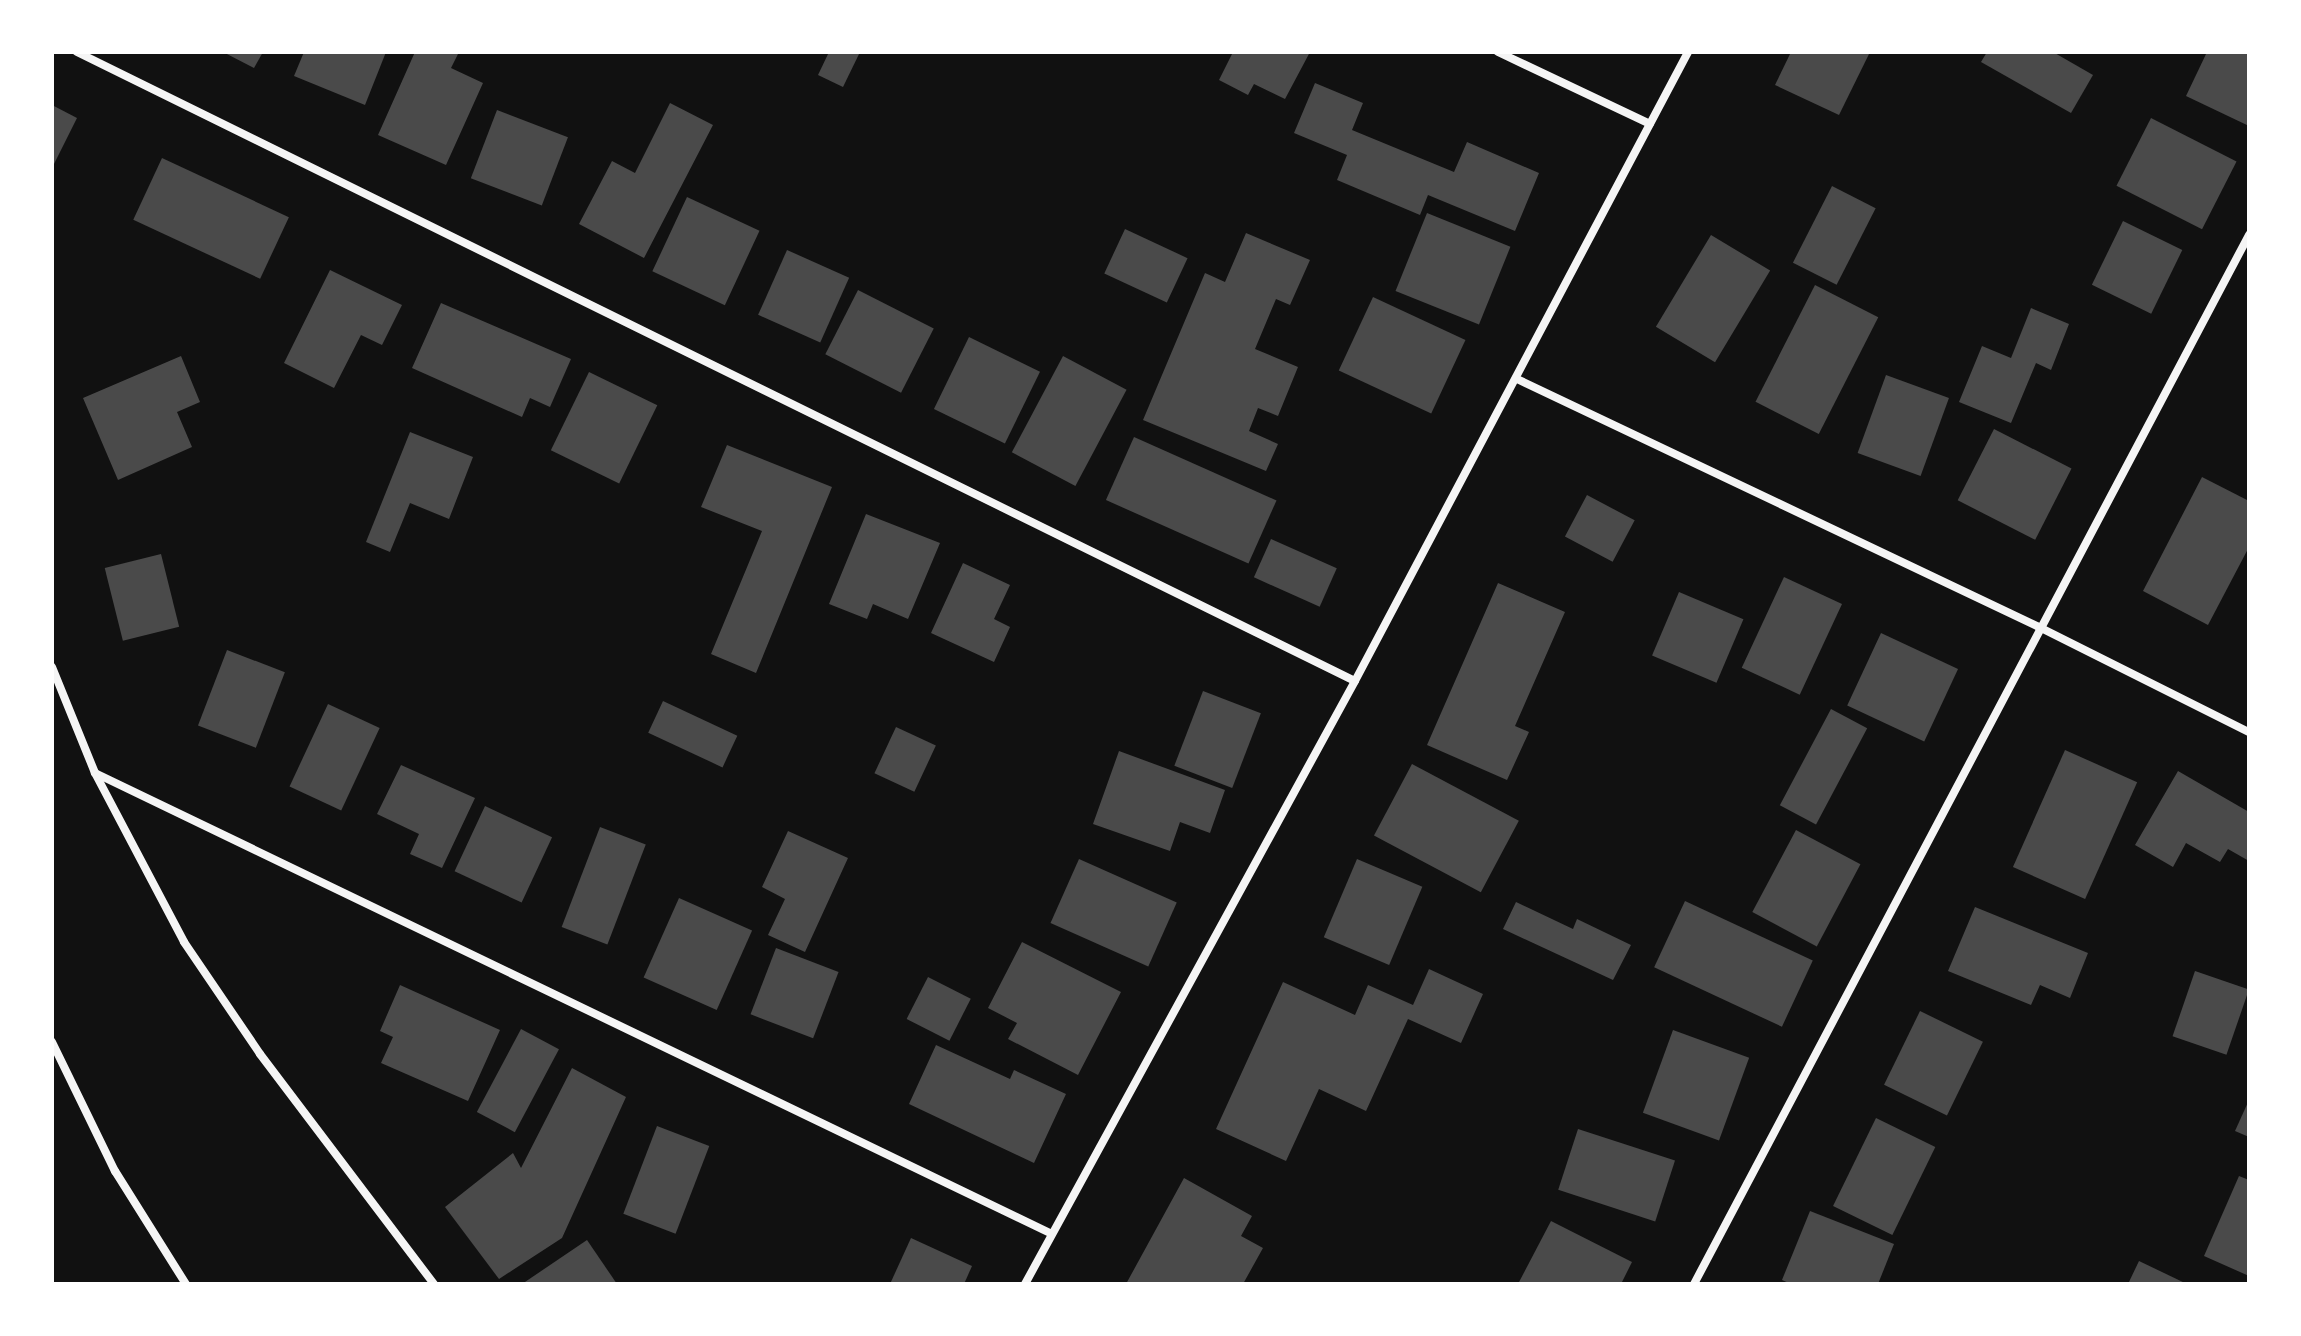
<!DOCTYPE html>
<html>
<head>
<meta charset="utf-8">
<style>
  body { margin:0 }
  #map { position:relative; width:2301px; height:1336px; overflow:hidden; background:#111; font-family:Barlow,sans-serif }
  div>[style] { position:absolute }
  .building>* { inset:0; background:#4a4a4a; transform-origin:0 0 }
  .minor>* { height:8px; margin:-4px; padding:0 4px; transform-origin:4px; border-radius:4px; background:#f5f5f5 }
  span { translate:-50% -50%; white-space:nowrap; text-align:center; line-height:1.15; -webkit-text-stroke:6px #fff; paint-order:stroke }
  .frame { position:absolute; inset:0; border:54px solid #fff; pointer-events:none }
</style>
</head>
<body>
<div id="map">
  <div class="building">
    <i style="clip-path:polygon(223px 52px,263px 52px,254px 68px)"></i>
    <i style="clip-path:polygon(304px 52px,386px 52px,365px 105px,294px 76px)"></i>
    <i style="clip-path:polygon(415px 52px,459px 52px,451px 68px,483px 83px,446px 165px,378px 135px)"></i>
    <i style="clip-path:polygon(829px 52px,860px 52px,843px 87px,818px 75px)"></i>
    <i style="clip-path:polygon(1233px 52px,1310px 52px,1285px 99px,1254px 84px,1248px 95px,1219px 80px)"></i>
    <i style="clip-path:polygon(1791px 52px,1870px 52px,1839px 115px,1775px 85px)"></i>
    <i style="clip-path:polygon(1987px 52px,2053px 52px,2093px 75px,2071px 113px,1981px 62px)"></i>
    <i style="clip-path:polygon(2207px 52px,2249px 52px,2249px 126px,2186px 96px)"></i>
    <i style="clip-path:polygon(1315px 83px,1363px 103px,1352px 130px,1454px 172px,1467px 142px,1539px 173px,1515px 231px,1428px 195px,1420px 215px,1337px 180px,1347px 155px,1294px 133px)"></i>
    <i style="clip-path:polygon(670px 103px,713px 125px,644px 258px,579px 224px,612px 161px,635px 173px)"></i>
    <i style="clip-path:polygon(52px 105px,77px 118px,52px 168px)"></i>
    <i style="left:497px;top:110px;width:76px;height:73px;rotate:21deg"></i>
    <i style="left:2151px;top:118px;width:96px;height:76px;rotate:27deg"></i>
    <i style="left:162px;top:158px;width:140px;height:68px;rotate:25deg"></i>
    <i style="left:1832px;top:186px;width:49px;height:86px;rotate:27deg"></i>
    <i style="left:687px;top:197px;width:80px;height:82px;rotate:25deg"></i>
    <i style="left:1427px;top:213px;width:90px;height:84px;rotate:22deg"></i>
    <i style="left:2123px;top:221px;width:66px;height:71px;rotate:26deg"></i>
    <i style="left:1125px;top:229px;width:69px;height:49px;rotate:25deg"></i>
    <i style="clip-path:polygon(1246px 233px,1310px 260px,1290px 305px,1276px 299px,1255px 349px,1298px 367px,1278px 416px,1258px 408px,1249px 431px,1278px 444px,1266px 471px,1143px 420px,1205px 273px,1225px 282px)"></i>
    <i style="left:1711px;top:235px;width:69px;height:107px;rotate:31deg"></i>
    <i style="left:787px;top:250px;width:68px;height:71px;rotate:24deg"></i>
    <i style="clip-path:polygon(330px 270px,402px 305px,382px 345px,361px 335px,334px 388px,284px 363px)"></i>
    <i style="left:1815px;top:285px;width:71px;height:131px;rotate:27deg"></i>
    <i style="left:858px;top:290px;width:85px;height:72px;rotate:27deg"></i>
    <i style="left:1373px;top:297px;width:102px;height:81px;rotate:25deg"></i>
    <i style="clip-path:polygon(441px 303px,571px 359px,550px 407px,530px 398px,522px 417px,412px 368px)"></i>
    <i style="clip-path:polygon(2031px 308px,2069px 324px,2051px 370px,2036px 363px,2011px 423px,1959px 402px,1982px 346px,2011px 358px)"></i>
    <i style="left:969px;top:337px;width:79px;height:80px;rotate:26deg"></i>
    <i style="clip-path:polygon(181px 356px,200px 402px,177px 412px,192px 447px,118px 480px,83px 398px)"></i>
    <i style="left:1063px;top:356px;width:72px;height:109px;rotate:28deg"></i>
    <i style="left:589px;top:372px;width:76px;height:87px;rotate:26deg"></i>
    <i style="left:1886px;top:375px;width:67px;height:83px;rotate:20deg"></i>
    <i style="left:1994px;top:429px;width:87px;height:80px;rotate:27deg"></i>
    <i style="clip-path:polygon(410px 432px,473px 457px,449px 519px,410px 503px,390px 552px,366px 542px)"></i>
    <i style="left:1134px;top:437px;width:156px;height:69px;rotate:24deg"></i>
    <i style="clip-path:polygon(727px 445px,832px 487px,756px 673px,711px 654px,762px 531px,701px 507px)"></i>
    <i style="clip-path:polygon(2202px 477px,2249px 501px,2249px 547px,2208px 625px,2143px 591px)"></i>
    <i style="left:1587px;top:495px;width:54px;height:47px;rotate:28deg"></i>
    <i style="clip-path:polygon(866px 514px,940px 543px,908px 619px,873px 604px,867px 619px,829px 604px)"></i>
    <i style="left:1271px;top:539px;width:72px;height:42px;rotate:24deg"></i>
    <i style="left:161px;top:554px;width:75px;height:58px;rotate:76deg"></i>
    <i style="clip-path:polygon(963px 563px,1010px 585px,994px 619px,1010px 627px,994px 662px,931px 633px)"></i>
    <i style="left:1784px;top:577px;width:64px;height:100px;rotate:25deg"></i>
    <i style="clip-path:polygon(1498px 583px,1565px 612px,1515px 726px,1529px 732px,1507px 780px,1427px 745px)"></i>
    <i style="left:1679px;top:592px;width:70px;height:69px;rotate:23deg"></i>
    <i style="left:1881px;top:633px;width:85px;height:80px;rotate:25deg"></i>
    <i style="left:227px;top:650px;width:62px;height:81px;rotate:21deg"></i>
    <i style="left:1203px;top:691px;width:62px;height:80px;rotate:21deg"></i>
    <i style="left:663px;top:701px;width:82px;height:35px;rotate:25deg"></i>
    <i style="left:328px;top:704px;width:57px;height:91px;rotate:25deg"></i>
    <i style="left:1831px;top:709px;width:41px;height:109px;rotate:28deg"></i>
    <i style="left:896px;top:727px;width:44px;height:51px;rotate:25deg"></i>
    <i style="left:2065px;top:750px;width:79px;height:128px;rotate:24deg"></i>
    <i style="clip-path:polygon(1119px 751px,1225px 790px,1210px 833px,1180px 822px,1170px 851px,1093px 824px)"></i>
    <i style="left:1412px;top:764px;width:121px;height:81px;rotate:28deg"></i>
    <i style="clip-path:polygon(401px 765px,475px 798px,442px 868px,410px 854px,419px 834px,377px 814px)"></i>
    <i style="clip-path:polygon(2178px 771px,2249px 812px,2249px 861px,2228px 849px,2220px 862px,2186px 843px,2173px 867px,2135px 845px)"></i>
    <i style="left:485px;top:806px;width:74px;height:72px;rotate:25deg"></i>
    <i style="left:600px;top:827px;width:49px;height:107px;rotate:21deg"></i>
    <i style="left:1796px;top:830px;width:73px;height:93px;rotate:28deg"></i>
    <i style="clip-path:polygon(788px 831px,848px 858px,805px 952px,768px 935px,785px 899px,762px 887px)"></i>
    <i style="left:1079px;top:859px;width:107px;height:70px;rotate:24deg"></i>
    <i style="left:1357px;top:859px;width:71px;height:85px;rotate:23deg"></i>
    <i style="left:679px;top:898px;width:80px;height:87px;rotate:24deg"></i>
    <i style="left:1685px;top:901px;width:141px;height:73px;rotate:25deg"></i>
    <i style="clip-path:polygon(1516px 902px,1573px 929px,1577px 919px,1631px 945px,1613px 980px,1503px 929px)"></i>
    <i style="clip-path:polygon(1975px 907px,2088px 953px,2070px 998px,2040px 985px,2031px 1005px,1948px 971px)"></i>
    <i style="clip-path:polygon(1022px 942px,1121px 992px,1078px 1075px,1008px 1039px,1017px 1023px,988px 1008px)"></i>
    <i style="left:776px;top:948px;width:67px;height:71px;rotate:21deg"></i>
    <i style="clip-path:polygon(1429px 969px,1483px 994px,1461px 1043px,1408px 1019px,1366px 1111px,1319px 1089px,1286px 1161px,1216px 1129px,1283px 982px,1355px 1015px,1368px 985px,1413px 1005px)"></i>
    <i style="left:2195px;top:971px;width:57px;height:69px;rotate:19deg"></i>
    <i style="left:928px;top:977px;width:48px;height:47px;rotate:27deg"></i>
    <i style="clip-path:polygon(400px 985px,500px 1030px,468px 1101px,381px 1063px,393px 1037px,380px 1031px)"></i>
    <i style="left:1920px;top:1011px;width:70px;height:82px;rotate:26deg"></i>
    <i style="left:521px;top:1029px;width:43px;height:94px;rotate:28deg"></i>
    <i style="left:1673px;top:1030px;width:81px;height:88px;rotate:20deg"></i>
    <i style="clip-path:polygon(936px 1045px,1010px 1079px,1014px 1070px,1066px 1094px,1034px 1163px,909px 1104px)"></i>
    <i style="clip-path:polygon(572px 1068px,626px 1097px,562px 1238px,499px 1279px,445px 1207px,513px 1153px,521px 1168px)"></i>
    <i style="clip-path:polygon(2249px 1100px,2249px 1137px,2235px 1131px)"></i>
    <i style="left:1876px;top:1118px;width:66px;height:98px;rotate:26deg"></i>
    <i style="left:657px;top:1126px;width:56px;height:94px;rotate:21deg"></i>
    <i style="left:1578px;top:1129px;width:102px;height:64px;rotate:18deg"></i>
    <i style="clip-path:polygon(2239px 1176px,2249px 1180px,2249px 1276px,2204px 1256px)"></i>
    <i style="clip-path:polygon(1184px 1178px,1252px 1216px,1241px 1236px,1263px 1248px,1243px 1284px,1126px 1284px)"></i>
    <i style="clip-path:polygon(1810px 1211px,1894px 1244px,1878px 1284px,1791px 1284px,1782px 1280px)"></i>
    <i style="clip-path:polygon(1551px 1221px,1632px 1262px,1621px 1284px,1518px 1284px)"></i>
    <i style="clip-path:polygon(911px 1238px,972px 1266px,964px 1284px,890px 1284px)"></i>
    <i style="clip-path:polygon(587px 1240px,617px 1284px,522px 1284px)"></i>
    <i style="clip-path:polygon(2139px 1261px,2187px 1284px,2128px 1284px)"></i>
  </div>
  <div class="minor">
    <i style="left:77px;top:52px;width:1424px;rotate:26.21deg"></i>
    <i style="left:1498px;top:52px;width:168px;rotate:25.3deg"></i>
    <i style="left:1517px;top:379px;width:578px;rotate:25.41deg"></i>
    <i style="left:2039px;top:627px;width:235px;rotate:26.6deg"></i>
    <i style="left:52px;top:667px;width:114px;rotate:67.9deg"></i>
    <i style="left:95px;top:773px;width:191px;rotate:62.2deg"></i>
    <i style="left:184px;top:942px;width:135px;rotate:55.8deg"></i>
    <i style="left:260px;top:1054px;width:288px;rotate:52.9deg"></i>
    <i style="left:95px;top:773px;width:1060px;rotate:25.72deg"></i>
    <i style="left:52px;top:1042px;width:144px;rotate:64deg"></i>
    <i style="left:115px;top:1171px;width:133px;rotate:57.9deg"></i>
    <i style="left:1025px;top:1284px;width:687px;rotate:-61.31deg"></i>
    <i style="left:1355px;top:681px;width:712px;rotate:-62.1deg"></i>
    <i style="left:1694px;top:1284px;width:1187px;rotate:-62.12deg"></i>
  </div>
  <div class="frame"></div>
</div>
</body>
</html>
